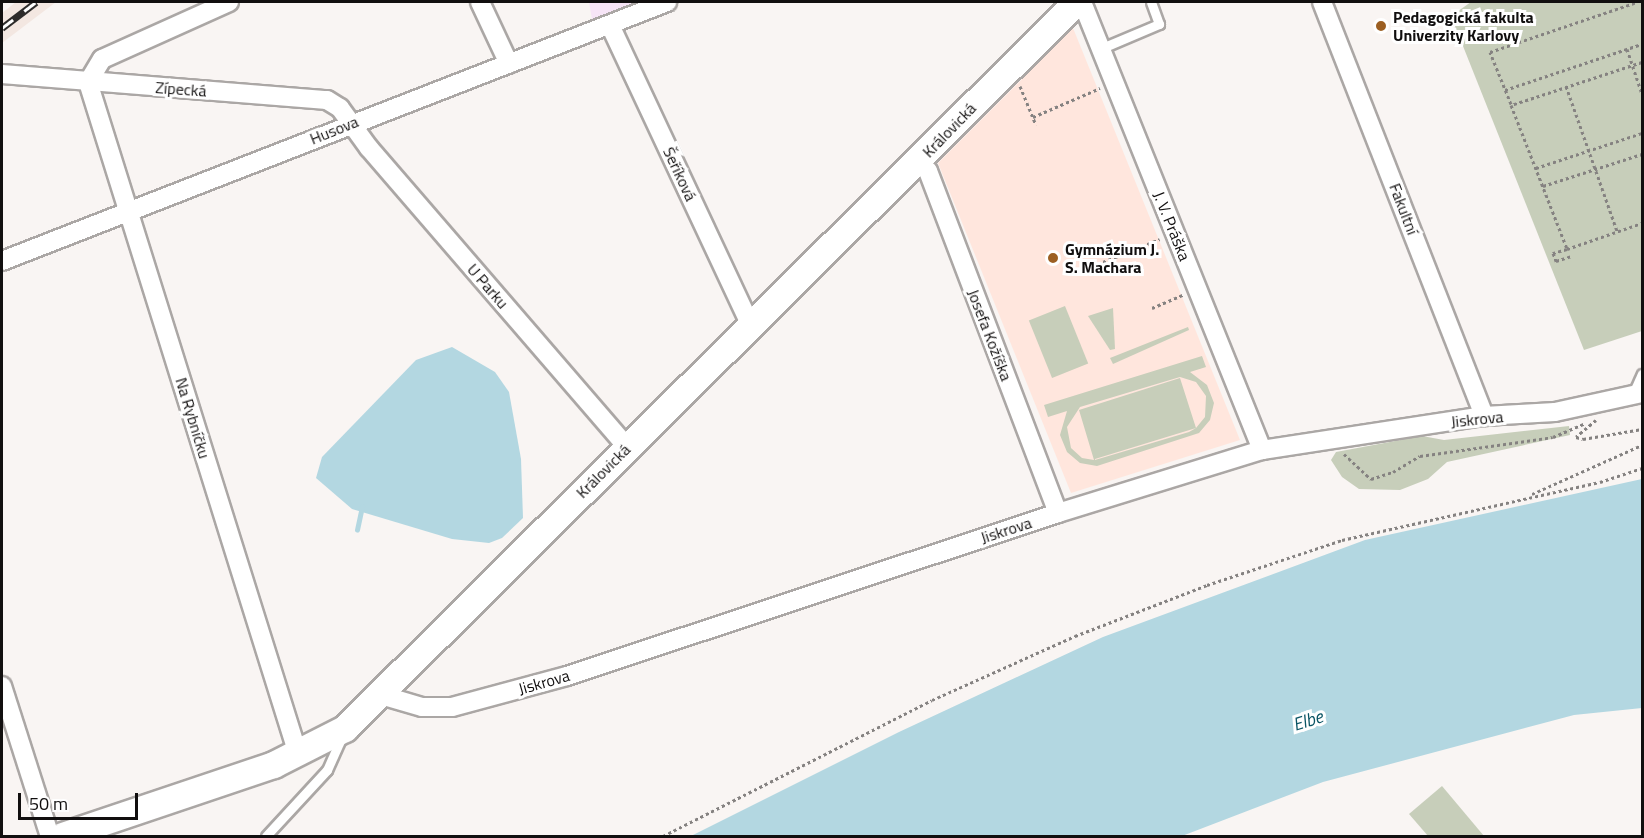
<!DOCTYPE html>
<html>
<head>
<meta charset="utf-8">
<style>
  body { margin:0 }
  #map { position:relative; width:1644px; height:838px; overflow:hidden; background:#f9f5f3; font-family:"Titillium Web",sans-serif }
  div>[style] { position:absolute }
  .built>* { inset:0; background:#f3e7e1 }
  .industrial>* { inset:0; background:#f7e5f7 }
  .education>* { inset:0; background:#ffe6dd }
  .green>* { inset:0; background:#c7ceba; transform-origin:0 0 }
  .water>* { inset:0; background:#b3d7e1 }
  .stream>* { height:4.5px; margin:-2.25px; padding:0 2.25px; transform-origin:2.25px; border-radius:2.25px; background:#b3d7e1 }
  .path>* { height:3px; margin-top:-1.5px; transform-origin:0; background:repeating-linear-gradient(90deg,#858281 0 3px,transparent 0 6px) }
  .roads { filter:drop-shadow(2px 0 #aba7a5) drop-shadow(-2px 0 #aba7a5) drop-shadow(0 2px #aba7a5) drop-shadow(0 -2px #aba7a5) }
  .service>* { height:9px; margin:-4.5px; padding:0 4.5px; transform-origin:4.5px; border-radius:4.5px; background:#fff }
  .minor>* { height:18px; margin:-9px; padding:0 9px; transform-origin:9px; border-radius:9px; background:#fff }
  .secondary>* { height:26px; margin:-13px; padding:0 13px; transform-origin:13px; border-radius:13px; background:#fff }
  .rail>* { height:7px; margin-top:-3.5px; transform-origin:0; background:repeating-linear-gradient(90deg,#fff 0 14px,#2d2b2a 0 28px); box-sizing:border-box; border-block:2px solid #2d2b2a }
  .dots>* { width:16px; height:16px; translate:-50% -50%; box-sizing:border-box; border:3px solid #fff; border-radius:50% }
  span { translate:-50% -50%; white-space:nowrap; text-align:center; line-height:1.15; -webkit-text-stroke:6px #fff; paint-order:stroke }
  .poi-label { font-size:16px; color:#110f0f; font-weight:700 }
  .left { translate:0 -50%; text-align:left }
  .street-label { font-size:16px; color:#110f0f }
  .water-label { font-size:18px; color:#0a5464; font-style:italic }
  .frame { position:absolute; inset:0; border:3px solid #110f0f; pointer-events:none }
  .scale { position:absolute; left:18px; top:793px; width:120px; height:27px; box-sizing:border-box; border:3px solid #110f0f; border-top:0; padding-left:8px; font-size:18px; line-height:21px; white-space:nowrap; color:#110f0f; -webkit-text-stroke:4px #fff; paint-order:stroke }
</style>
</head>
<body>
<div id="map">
  <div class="built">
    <i style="clip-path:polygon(16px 2px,56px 2px,2px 43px,2px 13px)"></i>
  </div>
  <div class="industrial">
    <i style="clip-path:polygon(589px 2px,652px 2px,593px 25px)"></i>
  </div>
  <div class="education">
    <i style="clip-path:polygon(1073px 28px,1240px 440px,1071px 493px,938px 163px)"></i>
  </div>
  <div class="green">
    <i style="clip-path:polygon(1471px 2px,1642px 2px,1642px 331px,1584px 350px,1451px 16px)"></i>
    <i style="left:1065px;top:306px;width:62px;height:39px;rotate:68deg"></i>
    <i style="clip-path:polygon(1113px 308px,1115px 349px,1110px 350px,1088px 316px)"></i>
    <i style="clip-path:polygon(1188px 327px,1189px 330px,1113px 364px,1110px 358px)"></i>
    <i style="clip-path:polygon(evenodd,1202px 356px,1206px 367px,1190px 372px,1207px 385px,1214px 403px,1210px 420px,1199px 433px,1097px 466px,1080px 463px,1067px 452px,1060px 435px,1067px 411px,1048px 417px,1044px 405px,1202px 356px,1180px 377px,1196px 382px,1206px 396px,1205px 417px,1196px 428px,1180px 378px,1079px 410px,1094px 460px,1082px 458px,1071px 448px,1067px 427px,1080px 407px,1180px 377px,1202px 356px,1196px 428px,1189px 432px,1095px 460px,1095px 459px,1196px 428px)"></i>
    <i style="clip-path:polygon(1569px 426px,1570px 435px,1447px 462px,1428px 479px,1400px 490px,1359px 489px,1342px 477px,1331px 460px,1336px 452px,1422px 436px,1444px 440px)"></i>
    <i style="clip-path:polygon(1442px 786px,1484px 836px,1428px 836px,1409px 814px)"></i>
  </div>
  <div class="water">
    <i style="clip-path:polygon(452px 347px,495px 372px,509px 392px,521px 459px,523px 518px,502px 538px,489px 543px,452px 539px,352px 509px,316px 478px,322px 457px,416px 360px)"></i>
    <i style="clip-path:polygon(1642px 479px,1642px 708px,1574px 715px,1323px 782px,1182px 836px,691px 836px,899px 732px,1103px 637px,1365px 540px)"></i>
  </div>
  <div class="stream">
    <i style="left:357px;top:530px;width:24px;rotate:-78deg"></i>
  </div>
  <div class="path">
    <i style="left:1627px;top:49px;width:47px;rotate:71.6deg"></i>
    <i style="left:1642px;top:62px;width:138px;rotate:161.8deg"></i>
    <i style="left:1511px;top:105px;width:155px;rotate:68.7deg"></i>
    <i style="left:1567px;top:249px;width:79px;rotate:-19.1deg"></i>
    <i style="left:1020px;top:86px;width:42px;rotate:67.7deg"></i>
    <i style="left:1566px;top:86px;width:154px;rotate:70.6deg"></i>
    <i style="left:1505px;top:90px;width:145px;rotate:-18.6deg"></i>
    <i style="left:1511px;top:104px;width:56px;rotate:-112deg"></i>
    <i style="left:1490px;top:52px;width:155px;rotate:-18.8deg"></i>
    <i style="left:1033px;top:117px;width:73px;rotate:-23.4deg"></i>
    <i style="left:1536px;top:168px;width:112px;rotate:-18.3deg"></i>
    <i style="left:1543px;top:186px;width:104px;rotate:-17.9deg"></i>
    <i style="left:1567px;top:249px;width:15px;rotate:164deg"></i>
    <i style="left:1553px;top:253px;width:9px;rotate:69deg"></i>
    <i style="left:1556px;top:261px;width:16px;rotate:-18deg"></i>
    <i style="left:1103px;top:262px;width:61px;rotate:-22deg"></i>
    <i style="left:1152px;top:308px;width:34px;rotate:-23deg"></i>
    <i style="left:1596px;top:420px;width:26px;rotate:140deg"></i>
    <i style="left:1576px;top:437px;width:7px;rotate:16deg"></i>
    <i style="left:1583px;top:439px;width:60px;rotate:-9.6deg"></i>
    <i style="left:1344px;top:454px;width:37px;rotate:43deg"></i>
    <i style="left:1371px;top:479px;width:23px;rotate:-18deg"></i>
    <i style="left:1393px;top:472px;width:31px;rotate:-31deg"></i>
    <i style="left:1420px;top:456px;width:134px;rotate:-8.1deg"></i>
    <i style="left:1553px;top:437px;width:34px;rotate:-23deg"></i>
    <i style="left:1532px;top:494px;width:120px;rotate:-24deg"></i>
    <i style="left:663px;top:836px;width:301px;rotate:-26.8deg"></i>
    <i style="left:932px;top:700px;width:157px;rotate:-24.1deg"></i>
    <i style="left:1075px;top:636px;width:142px;rotate:-21.1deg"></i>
    <i style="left:1207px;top:585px;width:142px;rotate:-18.4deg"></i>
    <i style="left:1342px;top:540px;width:264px;rotate:-12.7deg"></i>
    <i style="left:1600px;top:482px;width:44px;rotate:-18.4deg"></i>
  </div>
  <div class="roads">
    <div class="service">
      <i style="left:1102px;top:48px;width:62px;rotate:-22.8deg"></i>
      <i style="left:1159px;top:24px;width:23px;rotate:-110deg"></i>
      <i style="left:1632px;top:396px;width:24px;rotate:-66deg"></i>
      <i style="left:266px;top:836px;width:90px;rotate:-47.3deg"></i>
      <i style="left:327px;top:770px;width:36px;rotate:-66deg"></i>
    </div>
    <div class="minor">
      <i style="left:229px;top:2px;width:139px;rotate:155.8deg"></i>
      <i style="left:102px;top:59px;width:27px;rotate:121deg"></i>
      <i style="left:88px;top:82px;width:704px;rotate:72.65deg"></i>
      <i style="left:480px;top:2px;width:68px;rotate:64.9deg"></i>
      <i style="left:1082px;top:2px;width:483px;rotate:68.1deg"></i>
      <i style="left:1322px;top:2px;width:445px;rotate:68.6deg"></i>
      <i style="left:610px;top:25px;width:330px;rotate:64.9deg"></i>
      <i style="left:2px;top:74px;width:326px;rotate:4.6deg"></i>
      <i style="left:327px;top:100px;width:15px;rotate:32deg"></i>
      <i style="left:340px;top:108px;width:49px;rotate:54.1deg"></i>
      <i style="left:369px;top:148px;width:395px;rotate:49.2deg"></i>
      <i style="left:919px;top:161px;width:13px;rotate:48deg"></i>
      <i style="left:928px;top:171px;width:366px;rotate:69.2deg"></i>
      <i style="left:2px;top:261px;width:714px;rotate:-21.28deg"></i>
      <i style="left:2px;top:686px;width:157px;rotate:72.3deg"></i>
      <i style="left:381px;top:695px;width:43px;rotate:16.3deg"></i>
      <i style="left:422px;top:707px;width:30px"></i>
      <i style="left:452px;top:707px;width:119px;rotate:-15.1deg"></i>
      <i style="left:567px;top:676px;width:517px;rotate:-18.36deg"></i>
      <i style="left:1058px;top:513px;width:214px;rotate:-17.2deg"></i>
      <i style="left:1262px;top:450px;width:225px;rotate:-8.7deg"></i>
      <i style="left:1484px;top:416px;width:71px;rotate:-3.2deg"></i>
      <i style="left:1555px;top:412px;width:89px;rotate:-12.3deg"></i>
    </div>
    <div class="secondary">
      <i style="left:63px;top:836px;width:223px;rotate:-18.6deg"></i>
      <i style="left:274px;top:765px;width:80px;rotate:-26.9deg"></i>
      <i style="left:345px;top:729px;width:1032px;rotate:-44.8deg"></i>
    </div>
  </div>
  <div class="rail">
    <i style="left:2px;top:28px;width:43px;rotate:-37.4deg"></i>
  </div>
  <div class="dots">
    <i style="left:1381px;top:26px;background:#9c5f22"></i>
    <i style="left:1053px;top:258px;background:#9c5f22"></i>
  </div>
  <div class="poi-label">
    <span class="left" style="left:1393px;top:26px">Pedagogická fakulta<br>Univerzity Karlovy</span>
    <span class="left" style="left:1065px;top:258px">Gymnázium J.<br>S. Machara</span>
  </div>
  <div class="street-label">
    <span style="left:181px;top:89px;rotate:4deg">Zípecká</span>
    <span style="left:334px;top:130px;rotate:-22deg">Husova</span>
    <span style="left:949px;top:130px;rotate:-46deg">Královická</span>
    <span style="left:680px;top:174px;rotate:65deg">Šeříková</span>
    <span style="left:1404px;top:209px;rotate:69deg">Fakultní</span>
    <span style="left:1172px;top:226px;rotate:68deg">J. V. Práška</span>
    <span style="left:488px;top:286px;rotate:49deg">U Parku</span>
    <span style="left:990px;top:335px;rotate:69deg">Josefa Kožíška</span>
    <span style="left:193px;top:418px;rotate:73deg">Na Rybníčku</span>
    <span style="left:1477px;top:419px;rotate:-6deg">Jiskrova</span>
    <span style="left:603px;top:471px;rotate:-45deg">Královická</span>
    <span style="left:1006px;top:530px;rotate:-18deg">Jiskrova</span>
    <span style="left:544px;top:682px;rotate:-16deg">Jiskrova</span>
  </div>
  <div class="water-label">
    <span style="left:1308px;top:721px;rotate:-18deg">Elbe</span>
  </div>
  <div class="frame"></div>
  <div class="scale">50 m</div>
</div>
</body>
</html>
